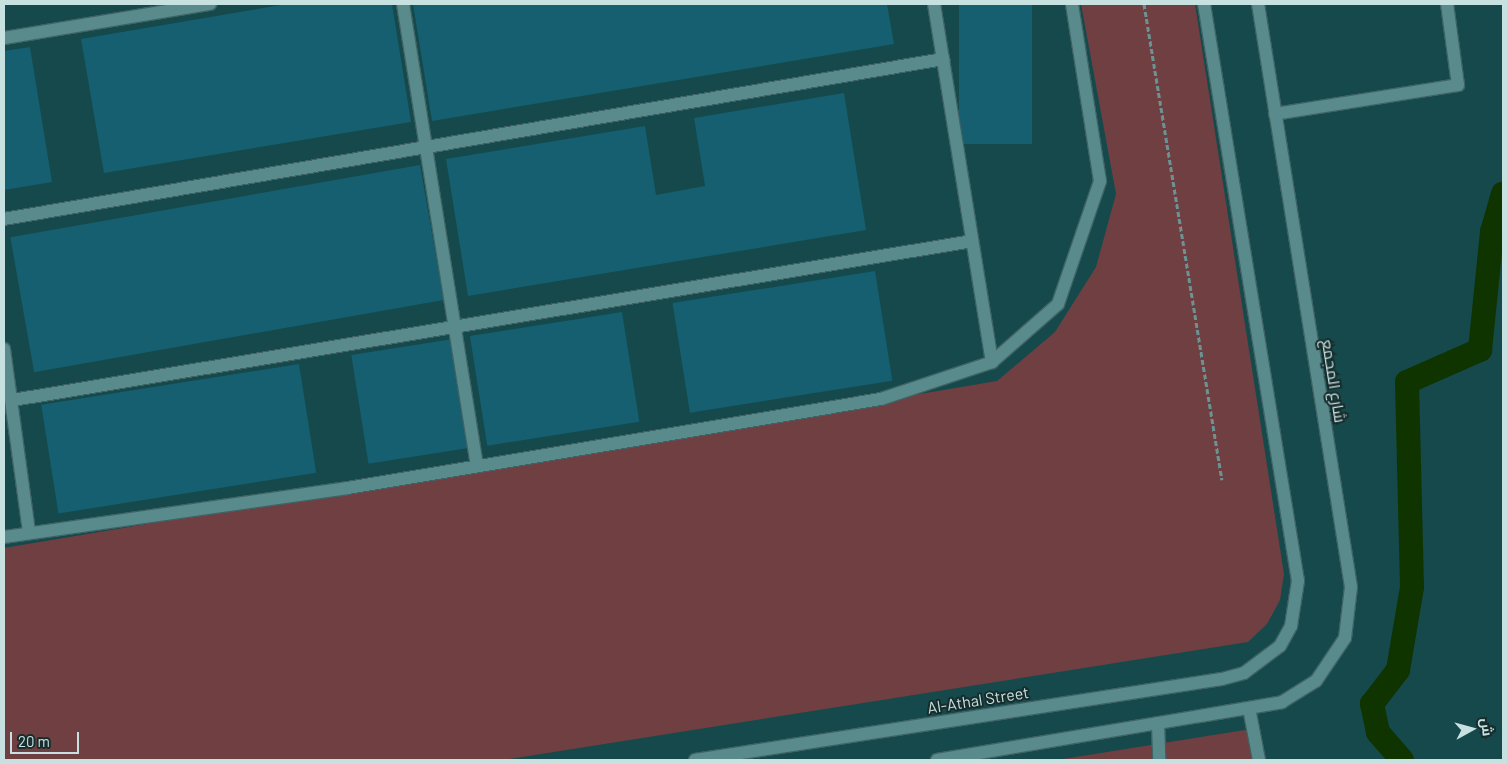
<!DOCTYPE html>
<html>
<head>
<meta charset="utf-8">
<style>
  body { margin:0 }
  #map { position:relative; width:1507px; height:764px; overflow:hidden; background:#15494b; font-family:Barlow,Cairo,sans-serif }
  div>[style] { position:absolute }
  .green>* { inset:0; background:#703f41 }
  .canal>* { height:24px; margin:-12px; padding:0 12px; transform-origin:12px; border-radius:12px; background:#103400 }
  .building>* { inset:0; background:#155f70; transform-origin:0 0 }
  .path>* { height:3px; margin-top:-1.5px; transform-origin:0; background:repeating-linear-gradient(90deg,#6c9293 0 5px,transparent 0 7.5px) }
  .roads { filter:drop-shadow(1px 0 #3f6364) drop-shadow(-1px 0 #3f6364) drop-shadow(0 1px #3f6364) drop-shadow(0 -1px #3f6364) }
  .street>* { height:12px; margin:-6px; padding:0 6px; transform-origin:6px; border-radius:6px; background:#5a8b8c }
  .secondary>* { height:12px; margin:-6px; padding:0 6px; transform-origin:6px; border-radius:6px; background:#5a8b8c }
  span { translate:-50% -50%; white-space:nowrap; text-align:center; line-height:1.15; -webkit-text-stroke:4px #172c2c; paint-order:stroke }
  .street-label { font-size:16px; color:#c7e0e0 }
  .frame { position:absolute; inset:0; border:5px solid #c7e0e0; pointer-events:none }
  .north { position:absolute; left:1447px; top:704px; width:50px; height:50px; -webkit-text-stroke:4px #172c2c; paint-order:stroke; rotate:83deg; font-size:14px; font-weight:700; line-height:20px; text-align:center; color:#c7e0e0 }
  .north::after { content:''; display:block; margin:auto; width:18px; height:22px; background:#c7e0e0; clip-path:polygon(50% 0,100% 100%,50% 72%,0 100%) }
  .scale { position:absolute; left:10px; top:732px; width:69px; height:22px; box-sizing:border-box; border:2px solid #c7e0e0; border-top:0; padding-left:6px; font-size:15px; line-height:18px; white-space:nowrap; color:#c7e0e0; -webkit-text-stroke:4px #172c2c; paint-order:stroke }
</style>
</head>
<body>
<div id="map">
  <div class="green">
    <i style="clip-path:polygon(1081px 4px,1195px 4px,1284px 574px,1280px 600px,1267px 624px,1248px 642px,504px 760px,4px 760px,4px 548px,997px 381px,1055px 332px,1096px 267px,1116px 194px)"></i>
    <i style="clip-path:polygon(1251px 729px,1257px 760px,1057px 760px)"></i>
  </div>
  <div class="canal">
    <i style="left:1402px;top:760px;width:37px;rotate:-131deg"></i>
    <i style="left:1378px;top:732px;width:29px;rotate:-102deg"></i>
    <i style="left:1372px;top:704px;width:43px;rotate:-52.6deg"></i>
    <i style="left:1398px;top:670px;width:84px;rotate:-80.4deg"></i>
    <i style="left:1412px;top:587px;width:205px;rotate:-91.4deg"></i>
    <i style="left:1407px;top:382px;width:80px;rotate:-23.7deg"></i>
    <i style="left:1480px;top:350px;width:119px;rotate:-84.2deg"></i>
    <i style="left:1492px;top:232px;width:40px;rotate:-74deg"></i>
  </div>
  <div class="building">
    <i style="clip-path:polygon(287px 4px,392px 4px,411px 122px,104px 173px,81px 39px)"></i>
    <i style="clip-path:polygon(413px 4px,887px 4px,894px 44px,432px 121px)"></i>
    <i style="left:959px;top:4px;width:73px;height:140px"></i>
    <i style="clip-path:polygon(30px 47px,52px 182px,4px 190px,4px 51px)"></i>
    <i style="clip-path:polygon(844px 93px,866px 230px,468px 296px,446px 159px,645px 126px,656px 195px,705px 186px,694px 118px)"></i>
    <i style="left:420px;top:165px;width:137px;height:416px;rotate:80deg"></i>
    <i style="left:875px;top:271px;width:111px;height:205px;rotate:81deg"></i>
    <i style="left:622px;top:312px;width:111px;height:154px;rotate:81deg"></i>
    <i style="left:453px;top:339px;width:110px;height:103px;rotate:81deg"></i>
    <i style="left:299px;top:364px;width:110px;height:261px;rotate:81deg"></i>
  </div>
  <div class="path">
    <i style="left:1144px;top:4px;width:482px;rotate:80.7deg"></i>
  </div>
  <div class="roads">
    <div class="street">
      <i style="left:403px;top:4px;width:468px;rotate:80.9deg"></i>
      <i style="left:934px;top:4px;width:363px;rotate:80.8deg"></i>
      <i style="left:4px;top:38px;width:209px;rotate:-9.4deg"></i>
      <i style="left:1275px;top:114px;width:185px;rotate:-9deg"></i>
      <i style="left:1458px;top:85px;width:82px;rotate:-97.7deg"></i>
      <i style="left:4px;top:219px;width:953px;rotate:-9.67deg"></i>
      <i style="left:4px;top:349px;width:185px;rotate:82.2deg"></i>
      <i style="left:13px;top:400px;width:972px;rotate:-9.41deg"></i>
      <i style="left:4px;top:537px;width:347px;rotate:-8.1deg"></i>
      <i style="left:348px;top:488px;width:540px;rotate:-9.48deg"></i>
      <i style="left:881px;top:399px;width:117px;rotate:-18.4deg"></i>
      <i style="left:992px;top:362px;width:88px;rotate:-41.3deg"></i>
      <i style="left:1058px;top:304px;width:130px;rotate:-71.1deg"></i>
      <i style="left:1100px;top:181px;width:179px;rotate:-99deg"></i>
      <i style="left:1249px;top:708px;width:53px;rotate:79.1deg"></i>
      <i style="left:1158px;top:723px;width:37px;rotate:88deg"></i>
    </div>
    <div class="secondary">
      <i style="left:695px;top:760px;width:533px;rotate:-8.74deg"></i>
      <i style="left:1222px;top:679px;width:23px;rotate:-15deg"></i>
      <i style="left:1244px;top:673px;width:45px;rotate:-36.9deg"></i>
      <i style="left:1280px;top:646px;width:23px;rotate:-61deg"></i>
      <i style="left:1291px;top:626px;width:46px;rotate:-81.2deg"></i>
      <i style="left:1298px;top:581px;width:585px;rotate:-99.25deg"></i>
      <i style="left:937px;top:760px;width:350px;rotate:-9.5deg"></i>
      <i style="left:1282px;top:702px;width:40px;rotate:-32deg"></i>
      <i style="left:1316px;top:681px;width:52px;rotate:-56deg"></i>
      <i style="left:1345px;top:638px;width:51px;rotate:-83.3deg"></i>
      <i style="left:1351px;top:587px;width:590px;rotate:-99.06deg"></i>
    </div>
  </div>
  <div class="street-label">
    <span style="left:1334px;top:381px;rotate:81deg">شارع المجمع</span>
    <span style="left:978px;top:700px;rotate:-9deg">Al-Athal Street</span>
  </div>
  <div class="frame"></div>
  <div class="north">ش</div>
  <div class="scale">20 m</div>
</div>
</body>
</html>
